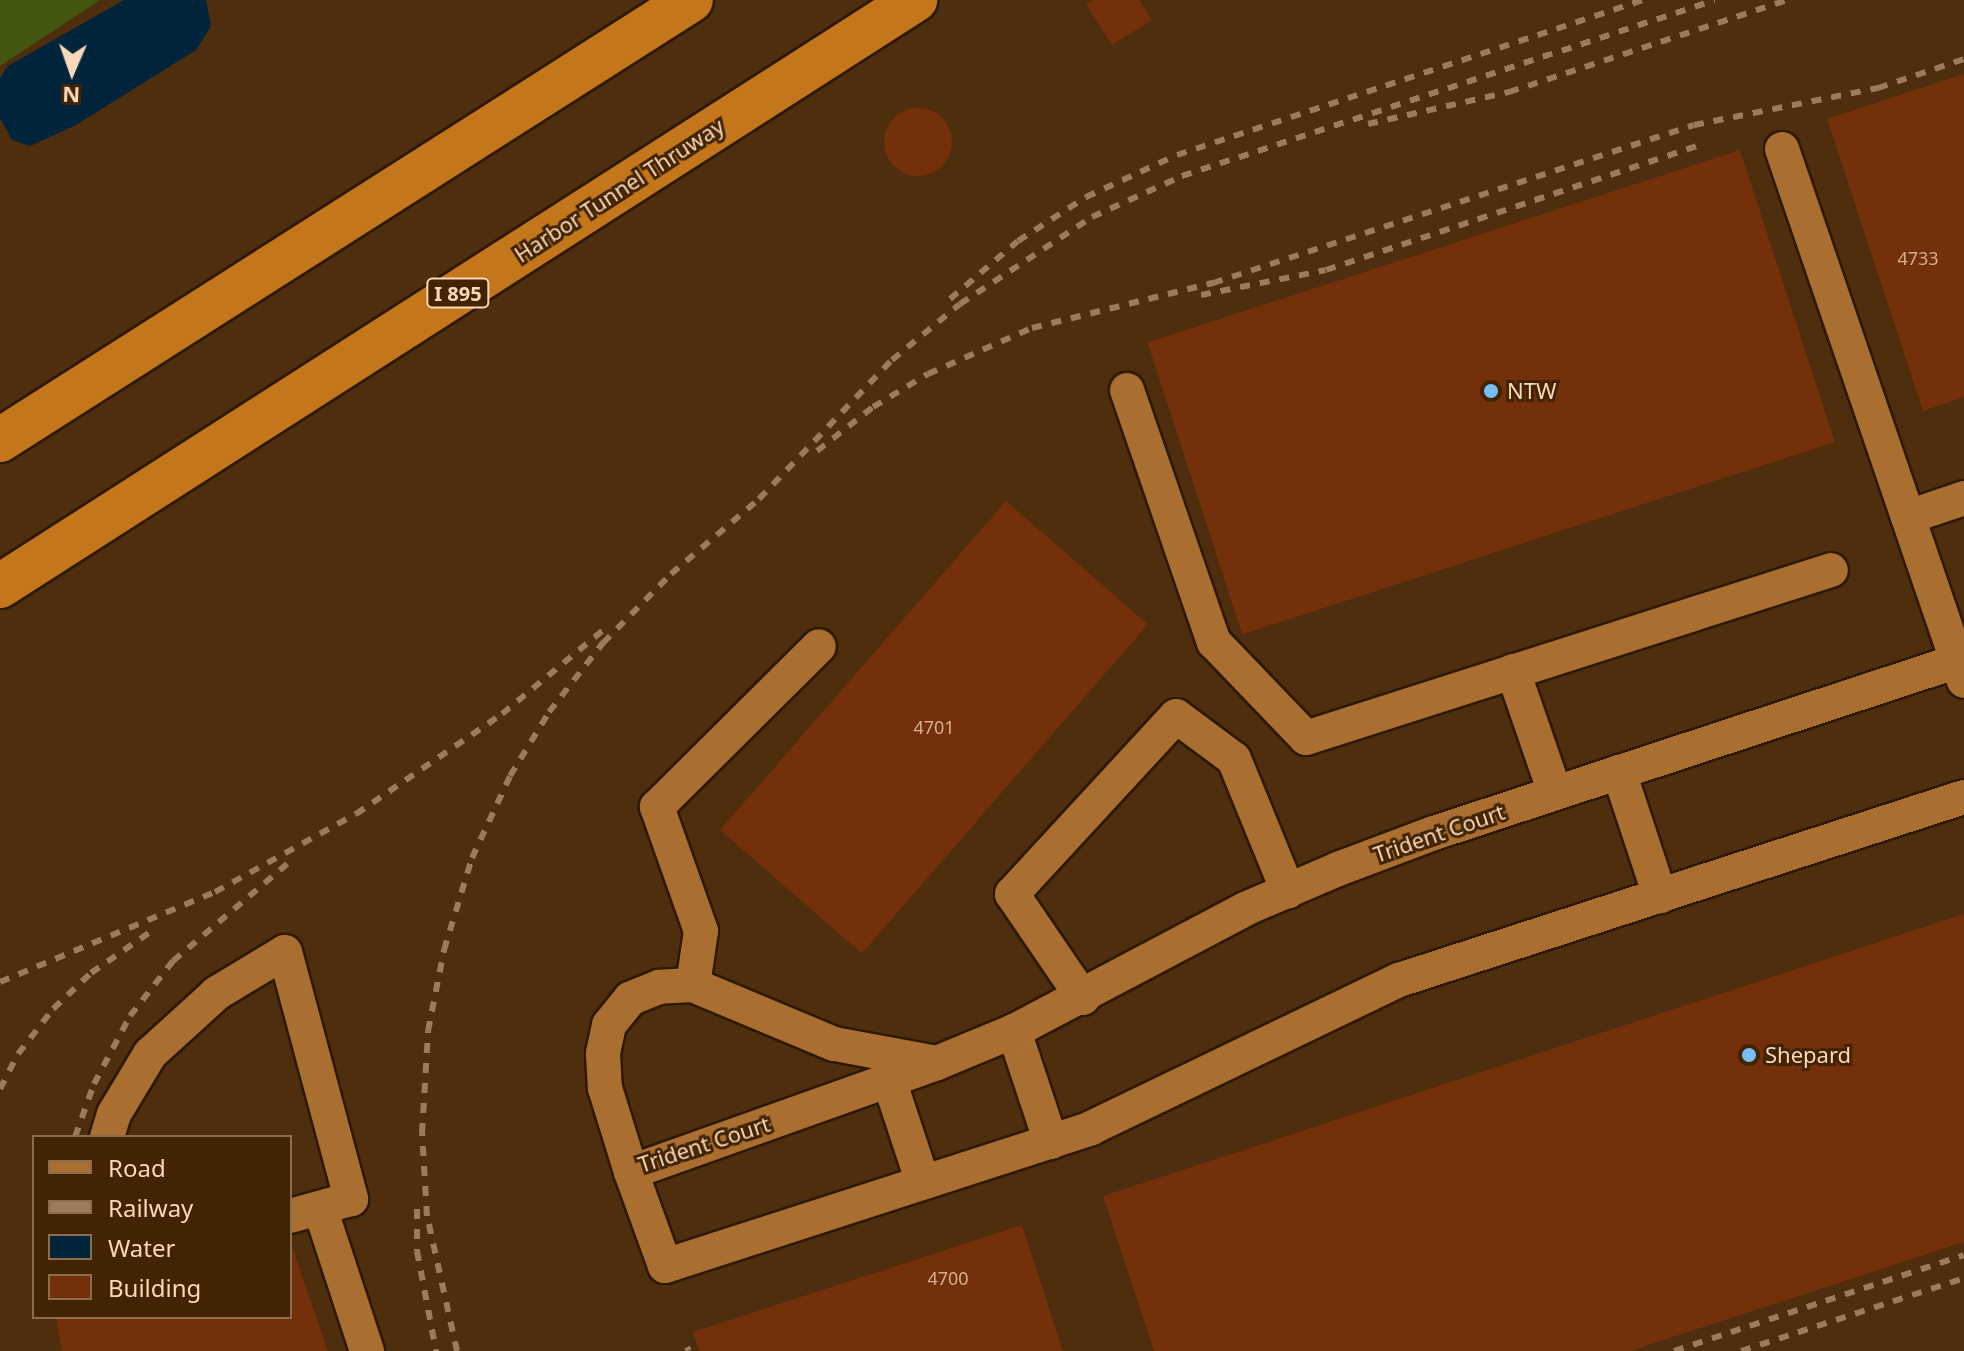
<!DOCTYPE html>
<html>
<head>
<meta charset="utf-8">
<style>
  body { margin:0 }
  #map { position:relative; width:1964px; height:1351px; overflow:hidden; background:#4e2e0d; font-family:"Noto Sans",sans-serif }
  div>[style] { position:absolute }
  .green>* { inset:0; background:#43560f }
  .water>* { inset:0; background:#00243c }
  .building>* { inset:0; background:#742f0b; transform-origin:0 0 }
  .round { border-radius:50% }
  .roads { filter:drop-shadow(2px 0 #2c1906) drop-shadow(-2px 0 #2c1906) drop-shadow(0 2px #2c1906) drop-shadow(0 -2px #2c1906) }
  .minor>* { height:34px; margin:-17px; padding:0 17px; transform-origin:17px; border-radius:17px; background:#a96e30 }
  .highway>* { height:44px; margin:-22px; padding:0 22px; transform-origin:22px; border-radius:22px; background:#c4761a }
  .rail>* { height:6px; margin-top:-3px; transform-origin:0; background:repeating-linear-gradient(90deg,#9b7b5b 0 10px,transparent 0 20px) }
  .dots>* { width:22px; height:22px; translate:-50% -50%; box-sizing:border-box; border:4px solid #422402; border-radius:50% }
  span { translate:-50% -50%; white-space:nowrap; text-align:center; line-height:1.15; -webkit-text-stroke:6px #422402; paint-order:stroke }
  .number-label { font-size:18px; color:#d8ae8e }
  .number-label span { -webkit-text-stroke-width:0 }
  .shield-label span { padding:2px 6px; background:#422402; border:2px solid; border-radius:6px; -webkit-text-stroke-width:0 }
  .shield-label { font-size:20px; color:#f9d8ba; font-weight:700 }
  .street-label { font-size:22px; color:#f9d8ba }
  .poi-label { font-size:22px; color:#f9d8ba }
  .left { translate:0 -50%; text-align:left }
  .legend { position:absolute; left:32px; top:1135px; width:260px; height:184px; box-sizing:border-box; background:#422402; border:2px solid #8b6c4c; margin:0; padding:10px 14px; list-style:none; font-size:24px; color:#f9d8ba }
  .legend li { display:flex; align-items:center; gap:16px; height:40px }
  .legend b { width:40px; border:2px solid #8b6c4c }
  .north { position:absolute; left:32px; top:32px; width:80px; height:80px; -webkit-text-stroke:6px #422402; paint-order:stroke; rotate:182deg; font-size:22px; font-weight:700; line-height:32px; text-align:center; color:#f9d8ba }
  .north::after { content:''; display:block; margin:auto; width:28px; height:36px; background:#f9d8ba; clip-path:polygon(50% 0,100% 100%,50% 72%,0 100%) }
</style>
</head>
<body>
<div id="map">
  <div class="green">
    <i style="clip-path:polygon(0 0,100px 0,0 66px)"></i>
  </div>
  <div class="water">
    <i style="clip-path:polygon(124px 0,206px 0,211px 26px,196px 50px,76px 125px,30px 146px,12px 140px,0 118px,0 78px,8px 66px)"></i>
  </div>
  <div class="building">
    <i style="clip-path:polygon(1093px 0,1139px 0,1152px 20px,1112px 45px,1086px 4px)"></i>
    <i style="clip-path:polygon(1964px 74px,1964px 397px,1923px 411px,1827px 119px)"></i>
    <i class="round" style="left:884px;top:108px;width:68px;height:68px"></i>
    <i style="left:1740px;top:150px;width:307px;height:623px;rotate:72deg"></i>
    <i style="left:1006px;top:501px;width:188px;height:436px;rotate:41deg"></i>
    <i style="clip-path:polygon(1964px 914px,1964px 1242px,1630px 1351px,1154px 1351px,1103px 1196px)"></i>
    <i style="clip-path:polygon(1022px 1225px,1063px 1351px,699px 1351px,693px 1332px)"></i>
    <i style="clip-path:polygon(290px 1241px,328px 1351px,62px 1351px,56px 1317px,290px 1317px)"></i>
  </div>
  <div class="roads">
    <div class="minor">
      <i style="left:1782px;top:149px;width:562px;rotate:71.11deg"></i>
      <i style="left:1127px;top:390px;width:267px;rotate:71deg"></i>
      <i style="left:1214px;top:642px;width:133px;rotate:46.2deg"></i>
      <i style="left:1306px;top:738px;width:551px;rotate:-17.74deg"></i>
      <i style="left:1908px;top:517px;width:59px;rotate:-18.7deg"></i>
      <i style="left:1513px;top:671px;width:129px;rotate:71deg"></i>
      <i style="left:1619px;top:772px;width:131px;rotate:71.7deg"></i>
      <i style="left:693px;top:985px;width:55px;rotate:-81.6deg"></i>
      <i style="left:701px;top:931px;width:132px;rotate:-109.5deg"></i>
      <i style="left:657px;top:807px;width:228px;rotate:-44.8deg"></i>
      <i style="left:1083px;top:998px;width:126px;rotate:-124.3deg"></i>
      <i style="left:1012px;top:894px;width:242px;rotate:-47.3deg"></i>
      <i style="left:1176px;top:716px;width:72px;rotate:36.6deg"></i>
      <i style="left:1234px;top:759px;width:143px;rotate:67.8deg"></i>
      <i style="left:1014px;top:1031px;width:117px;rotate:71.6deg"></i>
      <i style="left:937px;top:1063px;width:105px;rotate:-169.5deg"></i>
      <i style="left:834px;top:1044px;width:153px;rotate:-157.3deg"></i>
      <i style="left:693px;top:985px;width:34px;rotate:177deg"></i>
      <i style="left:659px;top:987px;width:31px;rotate:158deg"></i>
      <i style="left:630px;top:999px;width:33px;rotate:129deg"></i>
      <i style="left:609px;top:1025px;width:29px;rotate:102deg"></i>
      <i style="left:603px;top:1053px;width:35px;rotate:87deg"></i>
      <i style="left:605px;top:1088px;width:88px;rotate:72.8deg"></i>
      <i style="left:631px;top:1172px;width:325px;rotate:-19.6deg"></i>
      <i style="left:937px;top:1063px;width:83px;rotate:-22.6deg"></i>
      <i style="left:1014px;top:1031px;width:261px;rotate:-27.8deg"></i>
      <i style="left:1245px;top:909px;width:101px;rotate:-23.3deg"></i>
      <i style="left:1338px;top:869px;width:103px;rotate:-20.6deg"></i>
      <i style="left:1434px;top:833px;width:558px;rotate:-18.18deg"></i>
      <i style="left:889px;top:1080px;width:108px;rotate:71.7deg"></i>
      <i style="left:107px;top:1137px;width:24px;rotate:-73deg"></i>
      <i style="left:114px;top:1114px;width:70px;rotate:-59deg"></i>
      <i style="left:150px;top:1054px;width:91px;rotate:-42.3deg"></i>
      <i style="left:217px;top:993px;width:79px;rotate:-31.1deg"></i>
      <i style="left:285px;top:952px;width:256px;rotate:75deg"></i>
      <i style="left:351px;top:1199px;width:63px;rotate:164.4deg"></i>
      <i style="left:631px;top:1172px;width:100px;rotate:70.1deg"></i>
      <i style="left:665px;top:1266px;width:448px;rotate:-17.9deg"></i>
      <i style="left:1091px;top:1128px;width:342px;rotate:-25.7deg"></i>
      <i style="left:1399px;top:980px;width:594px;rotate:-17.95deg"></i>
      <i style="left:320px;top:1208px;width:151px;rotate:71.8deg"></i>
    </div>
    <div class="highway">
      <i style="left:0;top:440px;width:819px;rotate:-32.49deg"></i>
      <i style="left:0;top:586px;width:1087px;rotate:-32.64deg"></i>
    </div>
  </div>
  <div class="rail">
    <i style="left:1368px;top:124px;width:145px;rotate:-12.8deg"></i>
    <i style="left:1509px;top:92px;width:293px;rotate:-18.3deg"></i>
    <i style="left:1201px;top:295px;width:127px;rotate:-11.3deg"></i>
    <i style="left:1326px;top:270px;width:397px;rotate:-18.5deg"></i>
    <i style="left:950px;top:299px;width:89px;rotate:-40.5deg"></i>
    <i style="left:1018px;top:241px;width:81px;rotate:-32.9deg"></i>
    <i style="left:1086px;top:197px;width:100px;rotate:-24.8deg"></i>
    <i style="left:1177px;top:155px;width:492px;rotate:-18.4deg"></i>
    <i style="left:817px;top:451px;width:71px;rotate:-38.2deg"></i>
    <i style="left:873px;top:407px;width:64px;rotate:-31deg"></i>
    <i style="left:928px;top:374px;width:114px;rotate:-23.9deg"></i>
    <i style="left:1032px;top:328px;width:187px;rotate:-14deg"></i>
    <i style="left:1213px;top:283px;width:506px;rotate:-18.18deg"></i>
    <i style="left:1694px;top:125px;width:188px;rotate:-11.4deg"></i>
    <i style="left:1878px;top:88px;width:91px;rotate:-18.6deg"></i>
    <i style="left:0;top:982px;width:233px;rotate:-22.7deg"></i>
    <i style="left:215px;top:892px;width:161px;rotate:-29deg"></i>
    <i style="left:356px;top:814px;width:177px;rotate:-34.4deg"></i>
    <i style="left:502px;top:714px;width:131px;rotate:-39.7deg"></i>
    <i style="left:0;top:1089px;width:39px;rotate:-63deg"></i>
    <i style="left:18px;top:1054px;width:57px;rotate:-52.1deg"></i>
    <i style="left:53px;top:1009px;width:52px;rotate:-43.5deg"></i>
    <i style="left:91px;top:973px;width:75px;rotate:-34.7deg"></i>
    <i style="left:75px;top:1137px;width:56px;rotate:-70.3deg"></i>
    <i style="left:94px;top:1084px;width:77px;rotate:-62.1deg"></i>
    <i style="left:130px;top:1016px;width:70px;rotate:-52deg"></i>
    <i style="left:173px;top:961px;width:159px;rotate:-40.4deg"></i>
    <i style="left:417px;top:1209px;width:42px;rotate:90deg"></i>
    <i style="left:417px;top:1251px;width:102px;rotate:79.2deg"></i>
    <i style="left:687px;top:1347px;width:4px;rotate:63deg"></i>
    <i style="left:457px;top:1351px;width:138px;rotate:-102.5deg"></i>
    <i style="left:427px;top:1216px;width:83px;rotate:-93.4deg"></i>
    <i style="left:422px;top:1133px;width:102px;rotate:-86.6deg"></i>
    <i style="left:428px;top:1031px;width:83px;rotate:-78.8deg"></i>
    <i style="left:444px;top:950px;width:96px;rotate:-73.1deg"></i>
    <i style="left:472px;top:858px;width:90px;rotate:-65.1deg"></i>
    <i style="left:510px;top:776px;width:75px;rotate:-58.6deg"></i>
    <i style="left:549px;top:712px;width:88px;rotate:-52deg"></i>
    <i style="left:603px;top:643px;width:97px;rotate:-45.4deg"></i>
    <i style="left:671px;top:574px;width:116px;rotate:-40.4deg"></i>
    <i style="left:759px;top:499px;width:192px;rotate:-46.3deg"></i>
    <i style="left:892px;top:360px;width:88px;rotate:-39.5deg"></i>
    <i style="left:960px;top:304px;width:158px;rotate:-33.4deg"></i>
    <i style="left:1092px;top:217px;width:99px;rotate:-24.5deg"></i>
    <i style="left:1182px;top:176px;width:561px;rotate:-18.27deg"></i>
    <i style="left:1674px;top:1351px;width:305px;rotate:-18.3deg"></i>
    <i style="left:1741px;top:1351px;width:235px;rotate:-18.1deg"></i>
  </div>
  <div class="dots">
    <i style="left:1491px;top:391px;background:#78bff7"></i>
    <i style="left:1749px;top:1055px;background:#78bff7"></i>
  </div>
  <div class="number-label">
    <span style="left:1918px;top:258px">4733</span>
    <span style="left:934px;top:727px">4701</span>
    <span style="left:948px;top:1278px">4700</span>
  </div>
  <div class="shield-label">
    <span style="left:458px;top:293px">I 895</span>
  </div>
  <div class="street-label">
    <span style="left:619px;top:190px;rotate:-33deg">Harbor Tunnel Thruway</span>
    <span style="left:1439px;top:833px;rotate:-19deg">Trident Court</span>
    <span style="left:704px;top:1144px;rotate:-18deg">Trident Court</span>
  </div>
  <div class="poi-label">
    <span class="left" style="left:1507px;top:391px">NTW</span>
    <span class="left" style="left:1765px;top:1055px">Shepard</span>
  </div>
  <ul class="legend">
  <li><b style="height:10px;background:#a96e30"></b>Road</li>
  <li><b style="height:10px;background:#9b7b5b"></b>Railway</li>
  <li><b style="height:22px;background:#00243c"></b>Water</li>
  <li><b style="height:22px;background:#742f0b"></b>Building</li>
  </ul>
  <div class="north">N</div>
</div>
</body>
</html>
